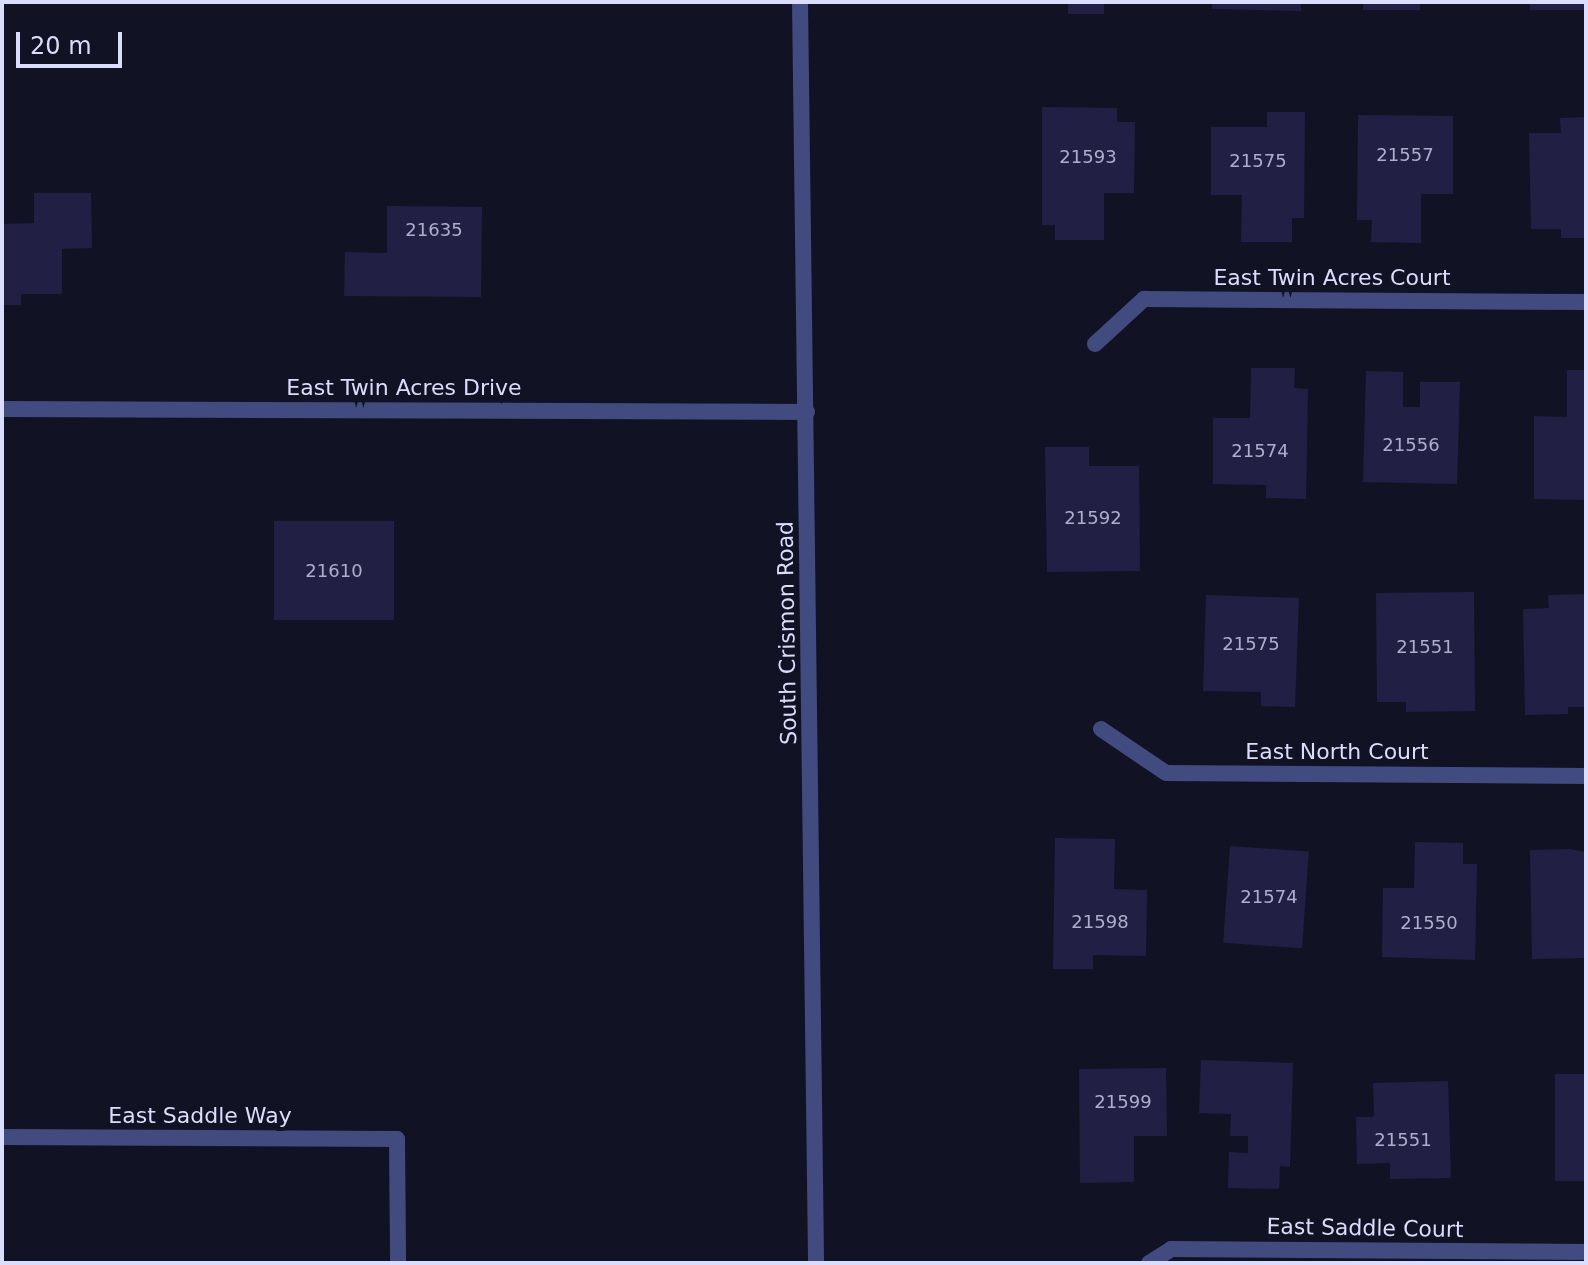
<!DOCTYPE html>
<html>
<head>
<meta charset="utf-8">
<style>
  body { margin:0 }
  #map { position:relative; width:1588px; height:1265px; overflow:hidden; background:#121225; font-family:"DejaVu Sans",sans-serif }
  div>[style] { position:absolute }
  .building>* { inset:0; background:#212044; transform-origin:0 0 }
  .minor>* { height:16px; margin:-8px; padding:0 8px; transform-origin:8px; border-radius:8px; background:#424b7f }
  .tertiary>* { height:16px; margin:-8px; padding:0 8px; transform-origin:8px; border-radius:8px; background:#424b7f }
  span { translate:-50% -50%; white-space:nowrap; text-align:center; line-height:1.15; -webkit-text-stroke:8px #121225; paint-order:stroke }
  .number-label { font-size:18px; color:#acaecd }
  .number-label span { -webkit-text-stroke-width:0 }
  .street-label { font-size:22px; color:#daddfb }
  .frame { position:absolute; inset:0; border:4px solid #daddfb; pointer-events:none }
  .scale { position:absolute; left:16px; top:32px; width:106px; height:36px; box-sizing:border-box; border:4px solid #daddfb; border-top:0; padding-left:10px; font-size:24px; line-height:28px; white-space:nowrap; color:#daddfb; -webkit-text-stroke:6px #121225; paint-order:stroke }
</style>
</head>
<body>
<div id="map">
  <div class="building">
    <i style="left:1068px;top:2px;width:36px;height:12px"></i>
    <i style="clip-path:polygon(1212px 2px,1301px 2px,1301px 11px,1212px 9px)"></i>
    <i style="left:1363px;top:2px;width:57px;height:8px"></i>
    <i style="left:1530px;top:2px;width:56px;height:8px"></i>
    <i style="clip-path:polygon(1042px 107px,1117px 108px,1117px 122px,1135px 122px,1134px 193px,1104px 193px,1104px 240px,1055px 240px,1055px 225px,1042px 225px)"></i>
    <i style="clip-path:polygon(1267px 112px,1305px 112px,1304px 218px,1292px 218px,1292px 242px,1241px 242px,1242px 195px,1211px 195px,1211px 127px,1267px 127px)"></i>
    <i style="clip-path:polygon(1358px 115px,1453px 116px,1453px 194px,1421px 194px,1421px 243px,1371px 242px,1372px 220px,1357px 220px)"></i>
    <i style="clip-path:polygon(1586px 117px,1586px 238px,1561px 238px,1561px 229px,1531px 229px,1529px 133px,1561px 133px,1560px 118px)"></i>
    <i style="clip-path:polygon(34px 193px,91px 193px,92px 248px,62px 249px,62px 294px,21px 294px,21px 305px,2px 305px,2px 224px,34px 223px)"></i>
    <i style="clip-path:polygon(387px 206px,482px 207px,481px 297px,344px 296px,345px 252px,387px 253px)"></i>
    <i style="clip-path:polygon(1251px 368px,1295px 368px,1294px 388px,1308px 389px,1306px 499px,1266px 498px,1266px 485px,1213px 484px,1213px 418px,1250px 418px)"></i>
    <i style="clip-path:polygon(1567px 370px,1586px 370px,1586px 500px,1534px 499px,1534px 416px,1567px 417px)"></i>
    <i style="clip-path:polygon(1366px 371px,1403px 372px,1403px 407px,1420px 407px,1420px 382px,1460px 382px,1457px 484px,1363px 482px)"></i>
    <i style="clip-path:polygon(1045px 447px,1089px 447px,1089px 466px,1139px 466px,1140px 571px,1047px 572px)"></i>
    <i style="left:274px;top:521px;width:120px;height:99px"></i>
    <i style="clip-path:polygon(1474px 592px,1475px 711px,1406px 712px,1406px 702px,1377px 702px,1376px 593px)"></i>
    <i style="clip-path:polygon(1586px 594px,1586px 707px,1568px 707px,1568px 714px,1525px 715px,1523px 609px,1549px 608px,1548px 595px)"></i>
    <i style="clip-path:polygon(1206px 595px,1299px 598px,1295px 707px,1261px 706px,1261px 692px,1203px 691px)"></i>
    <i style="clip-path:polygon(1055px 838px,1115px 839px,1114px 889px,1147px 890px,1146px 956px,1093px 955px,1093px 969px,1053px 969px)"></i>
    <i style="clip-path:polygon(1415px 842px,1463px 843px,1463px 864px,1477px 864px,1475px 960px,1382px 957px,1383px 888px,1414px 888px)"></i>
    <i style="left:1230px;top:846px;width:79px;height:97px;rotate:4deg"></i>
    <i style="clip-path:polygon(1571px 849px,1586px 852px,1586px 958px,1532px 959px,1530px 850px)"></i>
    <i style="clip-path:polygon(1201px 1060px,1293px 1063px,1290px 1167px,1280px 1166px,1279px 1189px,1228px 1188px,1229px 1152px,1248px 1153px,1248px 1136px,1230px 1136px,1231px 1114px,1199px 1113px)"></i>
    <i style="clip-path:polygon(1166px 1068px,1167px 1136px,1134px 1136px,1134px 1182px,1080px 1183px,1079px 1069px)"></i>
    <i style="left:1555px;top:1074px;width:31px;height:107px"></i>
    <i style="clip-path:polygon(1448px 1081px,1451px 1178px,1390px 1179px,1390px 1163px,1357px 1164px,1356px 1117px,1374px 1117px,1373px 1083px)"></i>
  </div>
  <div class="minor">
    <i style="left:1095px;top:344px;width:67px;rotate:-42.6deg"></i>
    <i style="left:1144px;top:299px;width:442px;rotate:0.4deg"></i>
    <i style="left:2px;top:409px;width:805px;rotate:0.21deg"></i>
    <i style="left:1101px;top:729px;width:78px;rotate:34.1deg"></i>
    <i style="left:1166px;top:773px;width:420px;rotate:0.4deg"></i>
    <i style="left:2px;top:1137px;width:395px;rotate:0.3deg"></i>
    <i style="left:397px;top:1139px;width:124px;rotate:89.5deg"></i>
    <i style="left:1149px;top:1263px;width:26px;rotate:-32deg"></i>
    <i style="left:1171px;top:1249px;width:415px;rotate:0.4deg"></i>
  </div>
  <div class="tertiary">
    <i style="left:800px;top:2px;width:1261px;rotate:89.27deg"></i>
  </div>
  <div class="number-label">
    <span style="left:1405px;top:155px">21557</span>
    <span style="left:1088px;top:157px">21593</span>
    <span style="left:1258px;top:161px">21575</span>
    <span style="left:434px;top:230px">21635</span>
    <span style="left:1411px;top:445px">21556</span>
    <span style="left:1260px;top:451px">21574</span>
    <span style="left:1093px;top:518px">21592</span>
    <span style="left:334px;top:571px">21610</span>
    <span style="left:1251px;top:644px">21575</span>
    <span style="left:1425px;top:647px">21551</span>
    <span style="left:1269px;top:897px">21574</span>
    <span style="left:1100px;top:922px">21598</span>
    <span style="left:1429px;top:923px">21550</span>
    <span style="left:1123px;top:1102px">21599</span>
    <span style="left:1403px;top:1140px">21551</span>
  </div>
  <div class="street-label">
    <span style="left:1332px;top:278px">East Twin Acres Court</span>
    <span style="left:404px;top:388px">East Twin Acres Drive</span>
    <span style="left:787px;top:633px;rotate:-91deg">South Crismon Road</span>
    <span style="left:1337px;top:752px">East North Court</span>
    <span style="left:200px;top:1116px">East Saddle Way</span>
    <span style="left:1365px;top:1228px;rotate:1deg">East Saddle Court</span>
  </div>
  <div class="frame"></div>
  <div class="scale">20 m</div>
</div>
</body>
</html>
